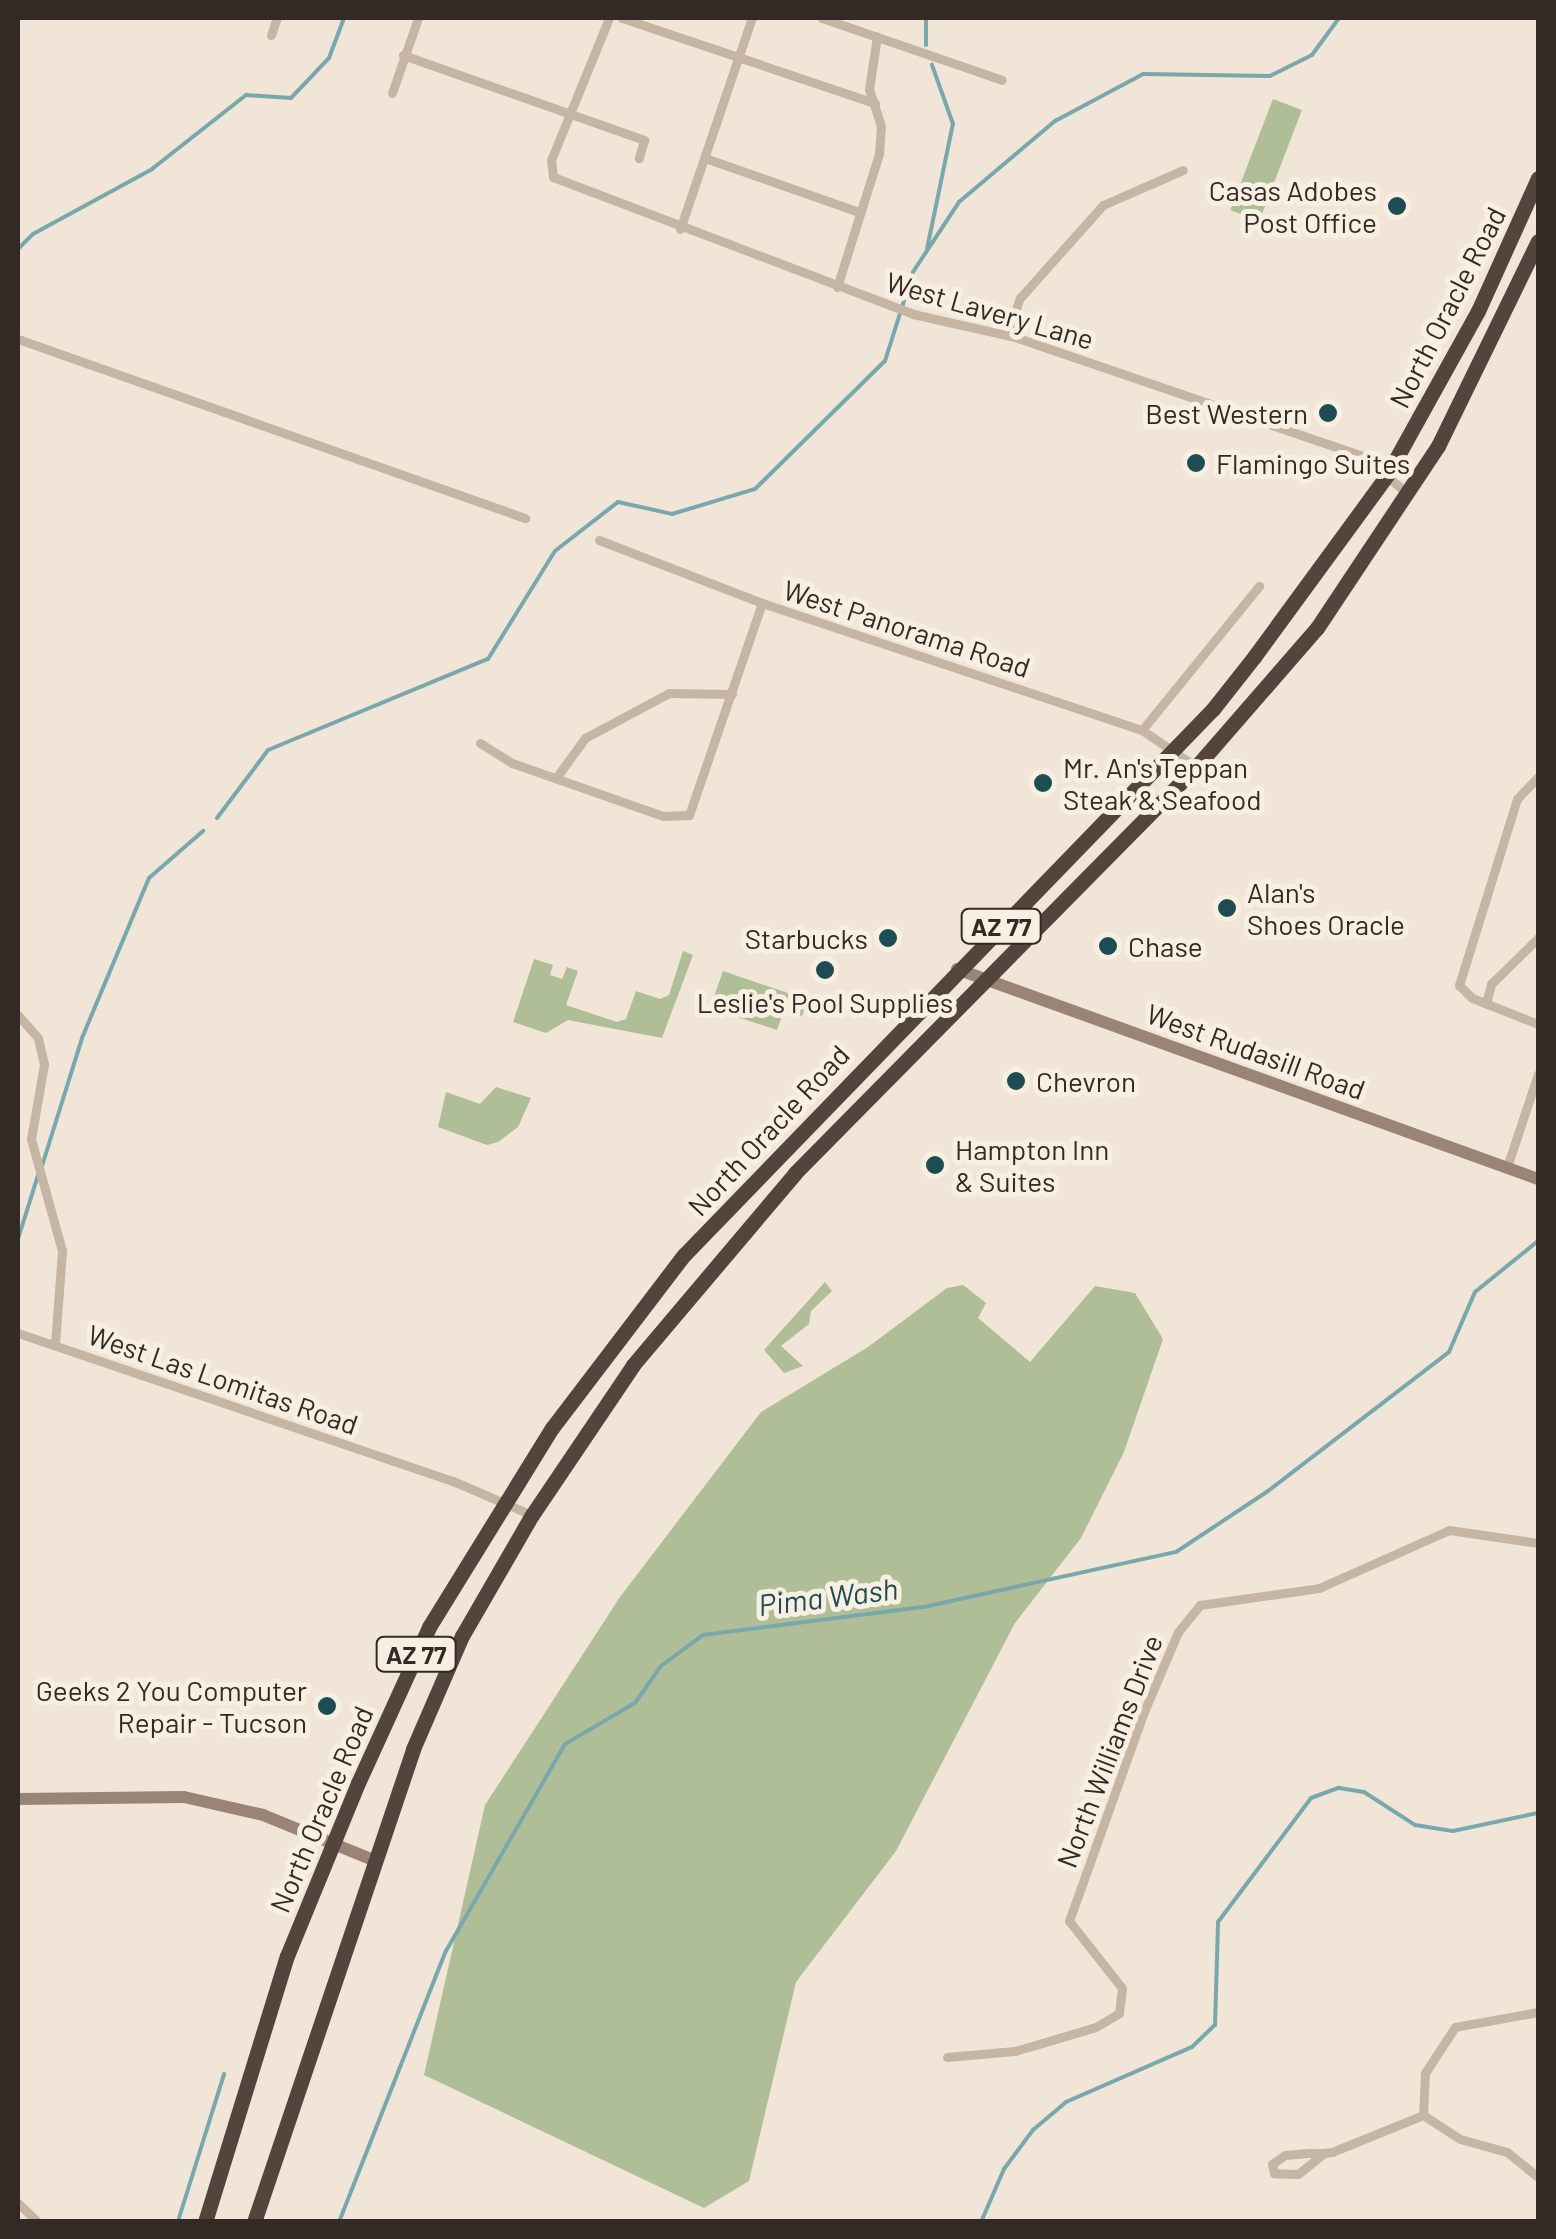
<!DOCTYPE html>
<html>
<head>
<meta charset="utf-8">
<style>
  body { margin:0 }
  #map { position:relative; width:1556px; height:2239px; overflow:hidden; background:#f0e5d7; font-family:Barlow,sans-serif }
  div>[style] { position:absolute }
  .green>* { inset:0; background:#b0be98; transform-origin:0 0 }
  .stream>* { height:4px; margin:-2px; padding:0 2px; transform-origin:2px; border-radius:2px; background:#78a8ac }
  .street>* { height:9px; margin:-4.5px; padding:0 4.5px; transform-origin:4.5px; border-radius:4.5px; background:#c7b5a4 }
  .secondary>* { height:12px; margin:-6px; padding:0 6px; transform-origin:6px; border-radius:6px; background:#9a8476 }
  .highway>* { height:15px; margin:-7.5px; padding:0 7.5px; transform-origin:7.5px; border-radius:7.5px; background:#53443d }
  .dots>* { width:28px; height:28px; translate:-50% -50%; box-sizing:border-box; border:5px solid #f8efe3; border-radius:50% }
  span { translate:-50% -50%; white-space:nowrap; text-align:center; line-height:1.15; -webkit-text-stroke:10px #f8efe3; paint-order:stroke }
  .shield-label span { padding:2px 8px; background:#f8efe3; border:2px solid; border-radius:8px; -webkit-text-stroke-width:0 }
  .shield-label { font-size:25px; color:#332a25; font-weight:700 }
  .poi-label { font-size:28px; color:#332a25 }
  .right { translate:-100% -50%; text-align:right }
  .left { translate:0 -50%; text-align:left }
  .street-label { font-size:28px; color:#332a25 }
  .water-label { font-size:30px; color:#1d4d52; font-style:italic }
  .frame { position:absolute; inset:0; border:20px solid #332a25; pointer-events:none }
</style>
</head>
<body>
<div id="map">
  <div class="green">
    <i style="left:1273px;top:99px;width:31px;height:119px;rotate:21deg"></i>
    <i style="clip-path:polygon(683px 951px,693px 955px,662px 1038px,568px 1020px,546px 1033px,513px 1022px,534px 959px,553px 965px,550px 975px,562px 979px,567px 967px,578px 971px,566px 1005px,617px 1022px,626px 1019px,636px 991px,660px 999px,669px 995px)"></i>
    <i style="clip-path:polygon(723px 971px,808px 1000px,802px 1016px,784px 1010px,777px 1030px,710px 1008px)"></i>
    <i style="clip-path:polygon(496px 1087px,531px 1098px,518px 1127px,498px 1142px,487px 1145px,438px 1127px,446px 1092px,480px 1104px)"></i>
    <i style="clip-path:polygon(825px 1282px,832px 1291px,811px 1311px,809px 1324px,781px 1346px,803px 1366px,784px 1373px,764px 1350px)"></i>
    <i style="clip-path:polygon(963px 1285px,986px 1303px,978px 1318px,1030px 1362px,1095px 1286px,1135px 1293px,1163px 1339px,1124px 1452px,1081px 1538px,1015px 1623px,896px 1851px,796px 1982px,749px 2181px,704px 2208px,424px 2075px,485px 1805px,620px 1597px,761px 1412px,868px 1347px,947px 1288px)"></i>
  </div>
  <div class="stream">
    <i style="left:926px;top:45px;width:27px;rotate:-90deg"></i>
    <i style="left:18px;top:249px;width:21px;rotate:-45deg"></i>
    <i style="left:33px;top:234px;width:136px;rotate:-28.6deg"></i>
    <i style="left:152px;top:169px;width:120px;rotate:-38.2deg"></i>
    <i style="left:246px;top:95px;width:45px;rotate:3.8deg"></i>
    <i style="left:291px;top:98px;width:55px;rotate:-46.5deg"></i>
    <i style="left:329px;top:58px;width:43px;rotate:-69.4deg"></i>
    <i style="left:927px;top:249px;width:128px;rotate:-78.3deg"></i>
    <i style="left:953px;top:124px;width:63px;rotate:-109.6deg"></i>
    <i style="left:217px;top:818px;width:85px;rotate:-53.1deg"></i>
    <i style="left:268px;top:750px;width:238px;rotate:-22.5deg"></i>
    <i style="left:488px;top:659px;width:127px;rotate:-58.2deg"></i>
    <i style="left:555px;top:551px;width:80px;rotate:-37.9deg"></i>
    <i style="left:618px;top:502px;width:55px;rotate:12.5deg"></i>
    <i style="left:672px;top:514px;width:87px;rotate:-16.8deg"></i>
    <i style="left:755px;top:489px;width:182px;rotate:-44.6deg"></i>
    <i style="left:885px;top:361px;width:93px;rotate:-72.5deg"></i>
    <i style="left:913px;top:272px;width:84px;rotate:-56.7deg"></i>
    <i style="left:959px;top:202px;width:126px;rotate:-40.2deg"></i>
    <i style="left:1055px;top:121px;width:100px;rotate:-28.1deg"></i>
    <i style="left:1143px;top:74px;width:127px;rotate:0.9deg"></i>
    <i style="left:1270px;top:76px;width:47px;rotate:-26.6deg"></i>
    <i style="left:1312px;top:55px;width:46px;rotate:-53.9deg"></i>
    <i style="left:42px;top:1166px;width:134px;rotate:-72.6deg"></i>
    <i style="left:82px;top:1038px;width:173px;rotate:-67.3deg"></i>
    <i style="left:149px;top:878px;width:72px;rotate:-41deg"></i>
    <i style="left:18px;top:1239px;width:67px;rotate:-72.6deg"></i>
    <i style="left:179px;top:2218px;width:151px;rotate:-72.6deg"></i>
    <i style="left:339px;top:2222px;width:291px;rotate:-68.5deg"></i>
    <i style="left:446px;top:1951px;width:239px;rotate:-60.1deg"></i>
    <i style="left:565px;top:1744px;width:81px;rotate:-30.4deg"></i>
    <i style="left:635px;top:1703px;width:45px;rotate:-54.9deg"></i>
    <i style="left:661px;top:1666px;width:52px;rotate:-36.4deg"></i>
    <i style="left:703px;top:1635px;width:227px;rotate:-7.3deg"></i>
    <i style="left:928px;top:1606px;width:254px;rotate:-12.3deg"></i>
    <i style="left:1176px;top:1552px;width:110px;rotate:-33.5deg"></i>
    <i style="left:1268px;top:1491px;width:228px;rotate:-37.5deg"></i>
    <i style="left:1449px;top:1352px;width:65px;rotate:-66.6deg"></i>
    <i style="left:1475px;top:1292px;width:81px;rotate:-39deg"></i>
    <i style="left:981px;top:2222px;width:58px;rotate:-66.5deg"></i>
    <i style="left:1004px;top:2169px;width:49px;rotate:-53.4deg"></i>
    <i style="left:1033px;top:2130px;width:43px;rotate:-40.3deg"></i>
    <i style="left:1066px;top:2102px;width:137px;rotate:-23.6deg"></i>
    <i style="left:1192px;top:2047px;width:32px;rotate:-44deg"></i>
    <i style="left:1215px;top:2025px;width:103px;rotate:-88.3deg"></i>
    <i style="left:1218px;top:1922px;width:155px;rotate:-53.1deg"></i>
    <i style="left:1311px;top:1798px;width:30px;rotate:-20deg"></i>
    <i style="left:1339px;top:1788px;width:25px;rotate:9deg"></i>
    <i style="left:1364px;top:1792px;width:61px;rotate:32.9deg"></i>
    <i style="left:1415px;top:1825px;width:38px;rotate:9deg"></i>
    <i style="left:1453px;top:1831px;width:87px;rotate:-12deg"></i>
  </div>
  <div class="street">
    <i style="left:609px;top:18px;width:153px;rotate:112.2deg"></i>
    <i style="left:551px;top:160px;width:17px;rotate:83deg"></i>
    <i style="left:553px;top:177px;width:385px;rotate:20.8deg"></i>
    <i style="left:913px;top:314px;width:105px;rotate:12.7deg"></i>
    <i style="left:1015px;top:337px;width:367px;rotate:18.9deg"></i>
    <i style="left:1362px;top:456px;width:58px;rotate:39.4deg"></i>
    <i style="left:622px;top:18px;width:267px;rotate:18.6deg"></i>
    <i style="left:822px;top:18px;width:190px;rotate:19deg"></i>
    <i style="left:271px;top:35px;width:18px;rotate:-71deg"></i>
    <i style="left:403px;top:55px;width:256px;rotate:19.4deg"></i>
    <i style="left:644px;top:140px;width:19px;rotate:106deg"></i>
    <i style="left:392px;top:93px;width:79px;rotate:-70.9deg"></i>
    <i style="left:705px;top:158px;width:160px;rotate:19.3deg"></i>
    <i style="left:680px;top:229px;width:223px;rotate:-71.2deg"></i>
    <i style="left:837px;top:287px;width:139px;rotate:-72.5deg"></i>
    <i style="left:879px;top:154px;width:28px;rotate:-86deg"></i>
    <i style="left:881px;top:126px;width:39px;rotate:-108deg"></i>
    <i style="left:869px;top:89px;width:53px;rotate:-81.3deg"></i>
    <i style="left:1007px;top:335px;width:39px;rotate:-71deg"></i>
    <i style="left:1020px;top:298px;width:125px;rotate:-48.3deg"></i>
    <i style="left:1103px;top:205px;width:87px;rotate:-23.6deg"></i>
    <i style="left:18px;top:339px;width:538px;rotate:19.45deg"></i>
    <i style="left:599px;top:540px;width:175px;rotate:21.1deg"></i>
    <i style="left:762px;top:603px;width:401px;rotate:18.5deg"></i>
    <i style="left:1142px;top:730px;width:65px;rotate:34.4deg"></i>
    <i style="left:1142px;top:730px;width:186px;rotate:-50.9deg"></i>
    <i style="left:480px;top:743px;width:38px;rotate:32deg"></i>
    <i style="left:512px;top:763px;width:160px;rotate:19.3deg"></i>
    <i style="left:663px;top:816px;width:26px;rotate:-2deg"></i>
    <i style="left:689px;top:815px;width:224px;rotate:-71deg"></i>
    <i style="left:1538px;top:777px;width:30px;rotate:134deg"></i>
    <i style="left:1517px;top:799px;width:195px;rotate:107.3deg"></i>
    <i style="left:1459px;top:985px;width:18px;rotate:45deg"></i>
    <i style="left:1472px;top:998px;width:71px;rotate:21.5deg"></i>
    <i style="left:556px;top:778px;width:49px;rotate:-54.1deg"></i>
    <i style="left:585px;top:738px;width:95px;rotate:-28.2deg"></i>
    <i style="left:669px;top:693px;width:63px;rotate:0.9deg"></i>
    <i style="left:1486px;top:1003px;width:20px;rotate:-75deg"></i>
    <i style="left:1491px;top:984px;width:66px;rotate:-44.4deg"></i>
    <i style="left:18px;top:1015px;width:30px;rotate:49deg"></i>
    <i style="left:38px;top:1038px;width:27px;rotate:77deg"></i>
    <i style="left:44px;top:1064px;width:76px;rotate:99.8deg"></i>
    <i style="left:31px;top:1139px;width:116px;rotate:74.5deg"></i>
    <i style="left:62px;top:1251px;width:93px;rotate:94.3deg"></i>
    <i style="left:1507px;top:1167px;width:98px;rotate:-71.6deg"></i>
    <i style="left:18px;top:1333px;width:459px;rotate:18.8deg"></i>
    <i style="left:453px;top:1481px;width:86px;rotate:23.3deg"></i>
    <i style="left:1538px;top:2012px;width:84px;rotate:169.8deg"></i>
    <i style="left:1455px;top:2027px;width:55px;rotate:123.1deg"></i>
    <i style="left:1425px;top:2073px;width:42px;rotate:92.7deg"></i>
    <i style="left:1423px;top:2115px;width:44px;rotate:33deg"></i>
    <i style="left:1460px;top:2139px;width:49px;rotate:15.5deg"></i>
    <i style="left:1507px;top:2152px;width:40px;rotate:39deg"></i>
    <i style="left:947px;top:2057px;width:68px;rotate:-5deg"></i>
    <i style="left:1015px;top:2051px;width:84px;rotate:-16.5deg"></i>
    <i style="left:1096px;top:2027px;width:27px;rotate:-31deg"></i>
    <i style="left:1119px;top:2013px;width:25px;rotate:-83deg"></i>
    <i style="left:1122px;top:1988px;width:85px;rotate:-128.3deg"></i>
    <i style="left:1069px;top:1921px;width:220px;rotate:-70.3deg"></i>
    <i style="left:1143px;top:1714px;width:89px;rotate:-66.9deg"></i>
    <i style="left:1178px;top:1632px;width:35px;rotate:-51deg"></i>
    <i style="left:1200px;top:1605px;width:120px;rotate:-8.1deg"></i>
    <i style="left:1319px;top:1588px;width:142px;rotate:-24deg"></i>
    <i style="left:1449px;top:1530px;width:90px;rotate:8.3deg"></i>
    <i style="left:1324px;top:2153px;width:33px;rotate:141deg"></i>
    <i style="left:1298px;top:2174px;width:24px;rotate:-178deg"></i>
    <i style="left:1274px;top:2173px;width:9px;rotate:-103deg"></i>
    <i style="left:1272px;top:2164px;width:16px;rotate:-35deg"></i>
    <i style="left:1285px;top:2155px;width:25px;rotate:-5deg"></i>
    <i style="left:1310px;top:2153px;width:14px"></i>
    <i style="left:1324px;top:2153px;width:8px;rotate:-7deg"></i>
    <i style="left:1332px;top:2152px;width:98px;rotate:-22.1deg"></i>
    <i style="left:18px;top:2203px;width:28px;rotate:44deg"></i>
  </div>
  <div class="secondary">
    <i style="left:957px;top:969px;width:618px;rotate:19.87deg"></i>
    <i style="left:18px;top:1799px;width:166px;rotate:-0.7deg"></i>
    <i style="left:184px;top:1797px;width:81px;rotate:12.8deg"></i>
    <i style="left:263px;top:1815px;width:122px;rotate:22.2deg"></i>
  </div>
  <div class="highway">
    <i style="left:205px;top:2222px;width:278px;rotate:-72.9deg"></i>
    <i style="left:287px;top:1956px;width:187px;rotate:-67.7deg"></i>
    <i style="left:358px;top:1783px;width:171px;rotate:-65.5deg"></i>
    <i style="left:429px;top:1627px;width:234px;rotate:-58.3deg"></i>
    <i style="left:552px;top:1428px;width:218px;rotate:-52.7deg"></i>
    <i style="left:684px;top:1255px;width:760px;rotate:-45.91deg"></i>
    <i style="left:1213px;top:709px;width:66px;rotate:-51.7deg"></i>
    <i style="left:1254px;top:657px;width:225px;rotate:-53.8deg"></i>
    <i style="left:1387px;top:475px;width:188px;rotate:-61deg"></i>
    <i style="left:1478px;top:311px;width:146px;rotate:-65.7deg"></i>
    <i style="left:254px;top:2222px;width:499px;rotate:-71.4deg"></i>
    <i style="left:413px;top:1749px;width:123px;rotate:-66.6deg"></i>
    <i style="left:462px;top:1636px;width:140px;rotate:-60deg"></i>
    <i style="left:532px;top:1515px;width:181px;rotate:-56deg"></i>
    <i style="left:633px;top:1365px;width:251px;rotate:-49.8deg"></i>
    <i style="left:795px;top:1173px;width:571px;rotate:-45.35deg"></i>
    <i style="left:1196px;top:767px;width:184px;rotate:-49deg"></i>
    <i style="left:1317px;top:628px;width:219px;rotate:-56.4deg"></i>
    <i style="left:1438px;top:446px;width:228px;rotate:-64deg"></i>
  </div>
  <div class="dots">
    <i style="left:1397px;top:206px;background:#1d4d52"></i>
    <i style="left:1328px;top:413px;background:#1d4d52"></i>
    <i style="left:1196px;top:463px;background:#1d4d52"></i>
    <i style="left:1043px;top:783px;background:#1d4d52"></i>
    <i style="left:1227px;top:908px;background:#1d4d52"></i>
    <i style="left:888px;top:938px;background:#1d4d52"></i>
    <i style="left:1108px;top:946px;background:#1d4d52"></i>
    <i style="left:825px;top:970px;background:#1d4d52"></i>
    <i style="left:1016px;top:1081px;background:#1d4d52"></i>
    <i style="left:935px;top:1165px;background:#1d4d52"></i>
    <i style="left:327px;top:1706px;background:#1d4d52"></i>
  </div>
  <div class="shield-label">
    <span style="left:1001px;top:926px">AZ 77</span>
    <span style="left:416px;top:1654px">AZ 77</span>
  </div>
  <div class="poi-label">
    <span class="right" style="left:1377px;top:206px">Casas Adobes<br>Post Office</span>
    <span class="right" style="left:1308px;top:413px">Best Western</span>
    <span class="left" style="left:1216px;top:463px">Flamingo Suites</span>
    <span class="left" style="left:1063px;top:783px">Mr. An's Teppan<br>Steak &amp; Seafood</span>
    <span class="left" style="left:1247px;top:908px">Alan's<br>Shoes Oracle</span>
    <span class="right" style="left:868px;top:938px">Starbucks</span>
    <span class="left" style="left:1128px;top:946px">Chase</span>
    <span style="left:825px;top:1002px">Leslie's Pool Supplies</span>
    <span class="left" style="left:1036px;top:1081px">Chevron</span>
    <span class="left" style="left:955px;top:1165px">Hampton Inn<br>&amp; Suites</span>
    <span class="right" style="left:307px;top:1706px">Geeks 2 You Computer<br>Repair - Tucson</span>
  </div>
  <div class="street-label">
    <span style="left:1447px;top:307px;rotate:-63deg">North Oracle Road</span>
    <span style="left:990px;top:310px;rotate:16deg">West Lavery Lane</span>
    <span style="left:907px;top:628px;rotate:18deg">West Panorama Road</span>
    <span style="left:1256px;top:1051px;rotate:20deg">West Rudasill Road</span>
    <span style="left:768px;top:1130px;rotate:-47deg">North Oracle Road</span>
    <span style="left:223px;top:1379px;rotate:19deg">West Las Lomitas Road</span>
    <span style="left:1109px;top:1751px;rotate:-69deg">North Williams Drive</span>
    <span style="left:321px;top:1809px;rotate:-67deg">North Oracle Road</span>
  </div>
  <div class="water-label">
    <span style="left:828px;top:1596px;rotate:-7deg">Pima Wash</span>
  </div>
  <div class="frame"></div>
</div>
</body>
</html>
